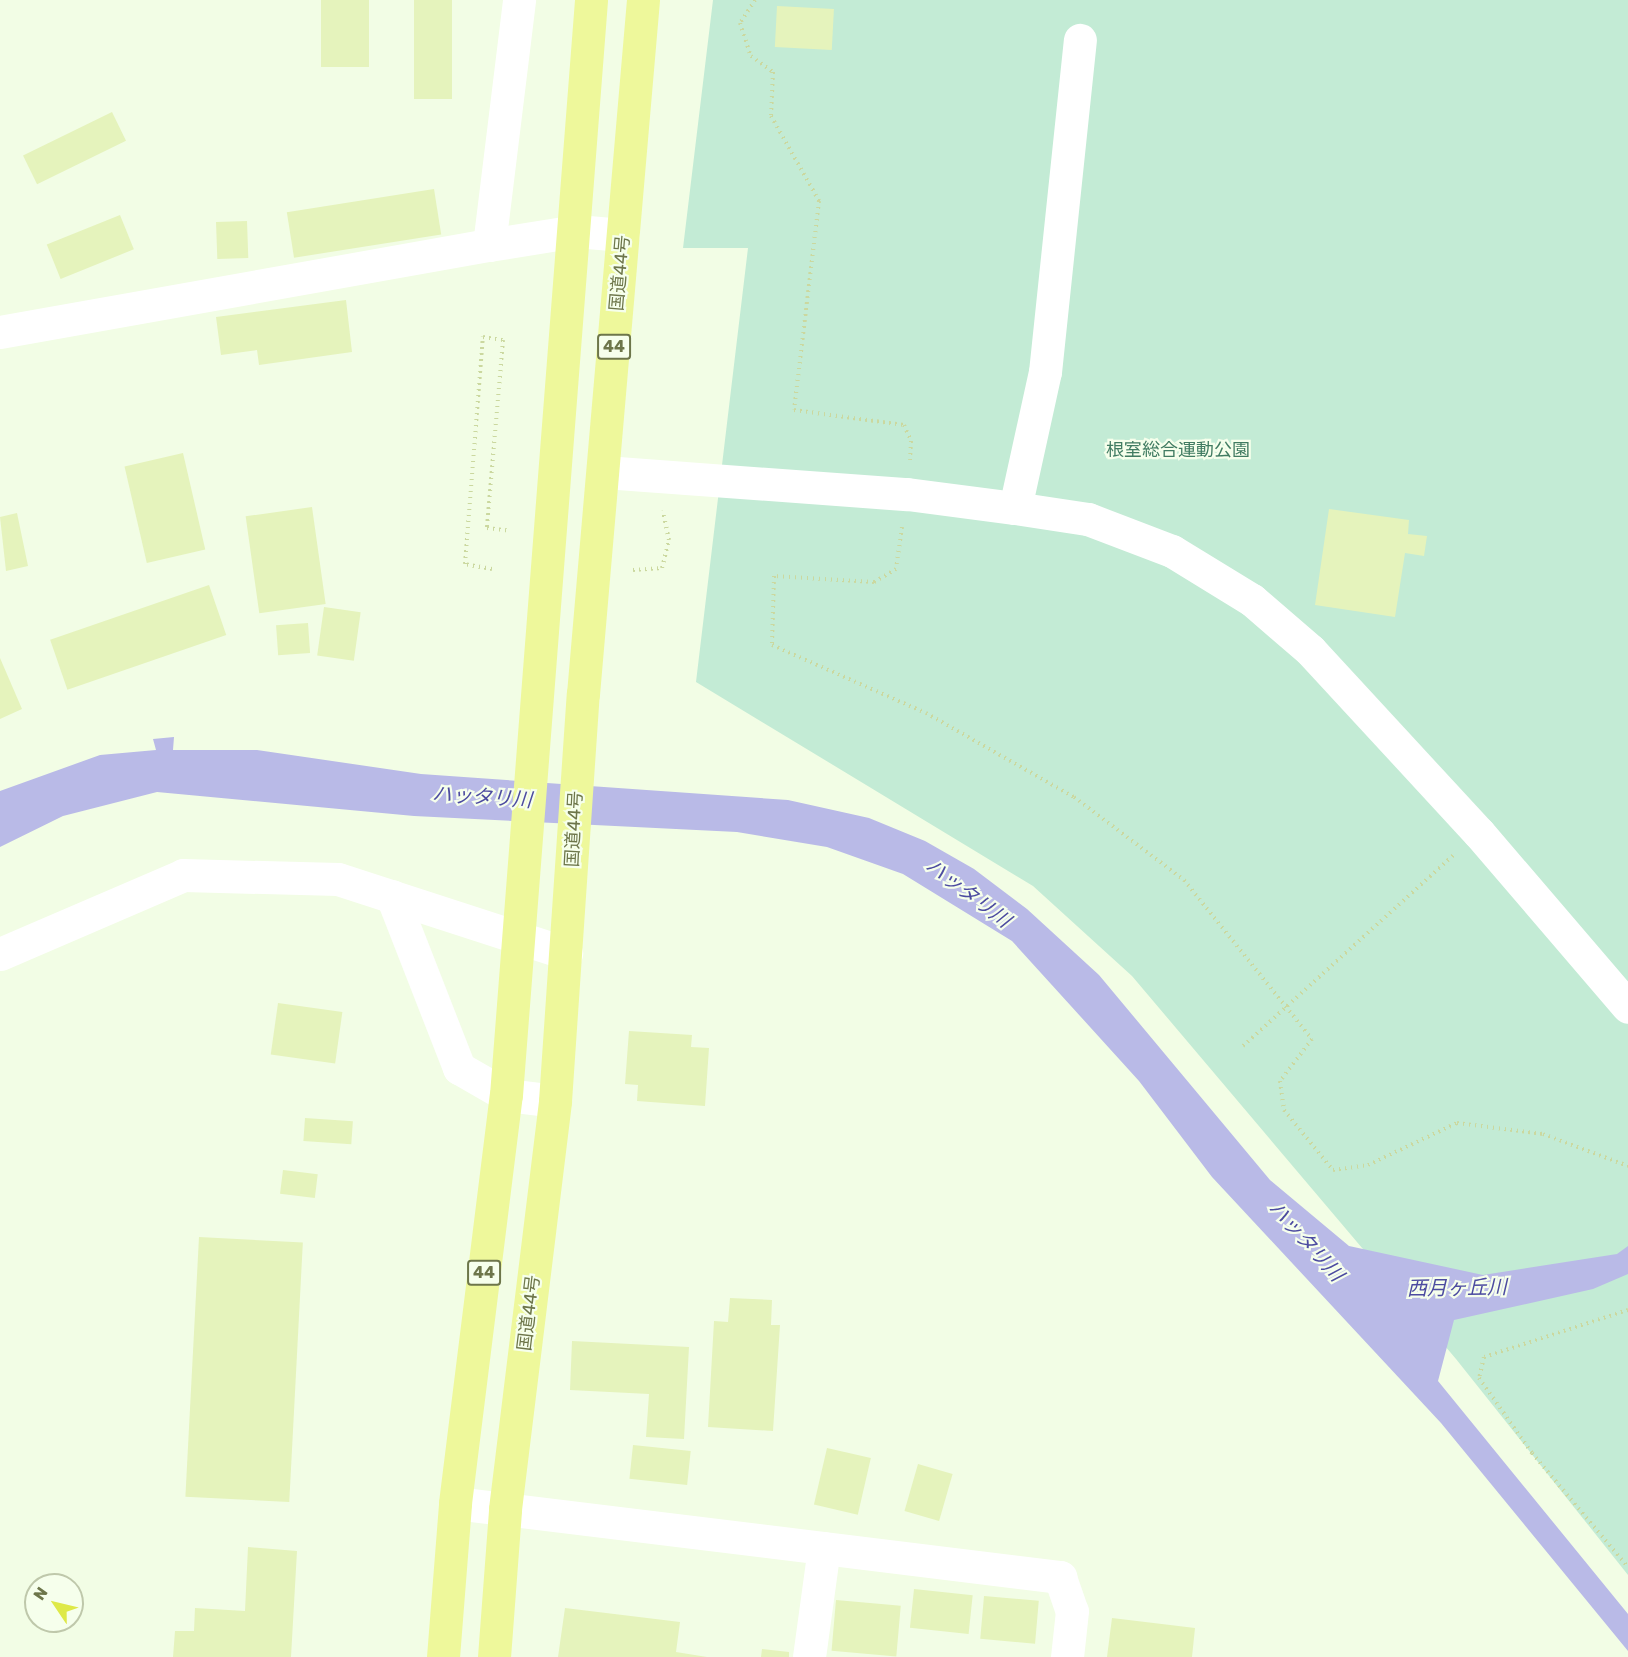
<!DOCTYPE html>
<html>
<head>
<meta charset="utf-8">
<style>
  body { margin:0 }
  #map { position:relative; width:1628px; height:1657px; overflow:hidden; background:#f2fde5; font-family:Rubik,"Noto Sans JP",sans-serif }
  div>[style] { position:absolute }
  .green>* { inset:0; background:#c3ebd5 }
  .water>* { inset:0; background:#b9bae7 }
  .building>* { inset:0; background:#e5f3bc; transform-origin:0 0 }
  .path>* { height:4px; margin-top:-2px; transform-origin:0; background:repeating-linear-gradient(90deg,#cbd89f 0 1.5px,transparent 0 6px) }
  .minor>* { height:33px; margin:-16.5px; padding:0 16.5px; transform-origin:16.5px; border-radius:16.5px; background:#fff }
  .highway>* { height:33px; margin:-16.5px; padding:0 16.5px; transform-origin:16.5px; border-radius:16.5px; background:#eef89b }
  span { translate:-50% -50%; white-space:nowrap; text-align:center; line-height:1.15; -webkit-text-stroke:4.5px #f6ffec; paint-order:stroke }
  .shield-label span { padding:2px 4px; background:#f6ffec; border:2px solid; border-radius:4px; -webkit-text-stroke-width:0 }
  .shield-label { font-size:16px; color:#6d764a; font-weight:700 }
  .street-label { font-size:18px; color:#6d764a }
  .park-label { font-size:18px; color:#417c62 }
  .water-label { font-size:20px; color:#4c4ba0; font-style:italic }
  .north { position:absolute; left:24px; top:1573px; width:60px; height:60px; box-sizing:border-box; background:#f6ffec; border:2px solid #bfc8ab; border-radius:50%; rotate:305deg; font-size:16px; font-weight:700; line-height:24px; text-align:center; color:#6d764a }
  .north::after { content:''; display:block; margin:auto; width:21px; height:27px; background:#dee948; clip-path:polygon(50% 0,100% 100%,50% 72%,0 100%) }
</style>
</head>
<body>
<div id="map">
  <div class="green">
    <i style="clip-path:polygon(713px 0,1628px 0,1628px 1575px,1456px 1359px,1132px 976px,1033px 886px,696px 682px,748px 248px,683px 248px)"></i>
  </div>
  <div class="water">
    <i style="clip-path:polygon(174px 737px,173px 750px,257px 750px,421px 774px,788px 800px,869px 818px,925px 841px,974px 869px,1027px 909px,1099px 975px,1270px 1180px,1349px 1246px,1483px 1275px,1617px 1254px,1628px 1246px,1628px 1274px,1593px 1289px,1454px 1320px,1438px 1381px,1628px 1614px,1628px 1651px,1441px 1423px,1212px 1177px,1139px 1081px,1012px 941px,903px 874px,827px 847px,737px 832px,414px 816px,157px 792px,63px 816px,0 847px,0 791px,100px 755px,156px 750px,153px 739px)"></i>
  </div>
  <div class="building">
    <i style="left:321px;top:0;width:48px;height:67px"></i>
    <i style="left:414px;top:0;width:38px;height:99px"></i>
    <i style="left:777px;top:6px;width:57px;height:41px;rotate:3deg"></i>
    <i style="left:112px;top:112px;width:32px;height:99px;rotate:64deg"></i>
    <i style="left:434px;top:189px;width:46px;height:149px;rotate:81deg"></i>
    <i style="left:120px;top:215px;width:37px;height:79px;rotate:68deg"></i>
    <i style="left:247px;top:221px;width:37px;height:31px;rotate:88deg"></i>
    <i style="clip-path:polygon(346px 300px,352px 352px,259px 365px,257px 350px,221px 355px,216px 317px)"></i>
    <i style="left:183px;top:453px;width:99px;height:60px;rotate:77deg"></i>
    <i style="left:312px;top:507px;width:98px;height:67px;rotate:82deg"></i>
    <i style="clip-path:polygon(1329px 509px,1409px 520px,1408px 534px,1427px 536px,1424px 556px,1405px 553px,1395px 617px,1315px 605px)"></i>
    <i style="clip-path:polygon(17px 513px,28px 566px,6px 571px,0 517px)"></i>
    <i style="left:209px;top:585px;width:53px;height:168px;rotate:71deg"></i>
    <i style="left:324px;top:607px;width:37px;height:49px;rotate:8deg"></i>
    <i style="left:308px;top:623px;width:30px;height:32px;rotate:86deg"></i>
    <i style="clip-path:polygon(0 658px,22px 709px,0 719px)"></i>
    <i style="left:278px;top:1003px;width:65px;height:52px;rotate:8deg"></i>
    <i style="clip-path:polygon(629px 1031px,692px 1035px,691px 1047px,709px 1048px,705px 1106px,637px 1101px,638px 1085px,625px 1084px)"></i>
    <i style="left:305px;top:1118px;width:48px;height:23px;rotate:4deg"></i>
    <i style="left:283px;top:1170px;width:35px;height:24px;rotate:7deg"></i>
    <i style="left:199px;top:1237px;width:104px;height:260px;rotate:3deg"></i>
    <i style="clip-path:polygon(730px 1298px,772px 1300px,771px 1325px,780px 1325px,773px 1431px,708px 1427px,714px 1321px,728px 1322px)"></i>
    <i style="clip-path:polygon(572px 1341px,689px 1347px,684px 1439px,646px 1437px,649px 1394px,570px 1390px)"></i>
    <i style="left:633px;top:1445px;width:58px;height:34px;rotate:6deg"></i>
    <i style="left:827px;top:1448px;width:45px;height:58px;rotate:13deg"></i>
    <i style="left:918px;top:1464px;width:36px;height:49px;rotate:16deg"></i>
    <i style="clip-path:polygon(248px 1547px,297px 1551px,291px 1657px,173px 1657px,175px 1631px,194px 1631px,195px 1608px,245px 1611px)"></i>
    <i style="left:914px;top:1589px;width:59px;height:39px;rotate:6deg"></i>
    <i style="left:984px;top:1596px;width:55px;height:43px;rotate:5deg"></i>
    <i style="left:836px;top:1600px;width:65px;height:51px;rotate:5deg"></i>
    <i style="clip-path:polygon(565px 1608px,680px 1622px,676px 1652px,707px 1657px,558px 1657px)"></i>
    <i style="clip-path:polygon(1112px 1618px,1195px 1628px,1192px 1657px,1107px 1657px)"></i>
    <i style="clip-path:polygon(762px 1649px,789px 1652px,789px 1657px,761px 1657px)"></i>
  </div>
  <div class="path">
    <i style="left:755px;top:0;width:27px;rotate:123deg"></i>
    <i style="left:740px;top:23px;width:35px;rotate:72deg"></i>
    <i style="left:751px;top:56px;width:27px;rotate:36deg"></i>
    <i style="left:773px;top:72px;width:44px;rotate:92.6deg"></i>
    <i style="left:771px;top:116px;width:98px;rotate:60.5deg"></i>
    <i style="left:819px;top:201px;width:210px;rotate:96.8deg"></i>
    <i style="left:794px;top:410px;width:111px;rotate:7.8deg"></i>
    <i style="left:904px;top:425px;width:17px;rotate:66deg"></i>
    <i style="left:911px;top:441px;width:19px;rotate:93deg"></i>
    <i style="left:902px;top:527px;width:42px;rotate:98.1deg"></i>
    <i style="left:896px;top:569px;width:26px;rotate:149deg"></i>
    <i style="left:874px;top:582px;width:100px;rotate:-176.6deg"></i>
    <i style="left:774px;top:576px;width:69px;rotate:91.7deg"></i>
    <i style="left:772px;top:645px;width:168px;rotate:23.8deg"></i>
    <i style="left:926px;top:713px;width:170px;rotate:29.6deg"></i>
    <i style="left:1074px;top:797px;width:138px;rotate:37deg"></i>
    <i style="left:1184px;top:880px;width:204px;rotate:51.2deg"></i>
    <i style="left:1312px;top:1039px;width:53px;rotate:127.3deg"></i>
    <i style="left:1280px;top:1081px;width:29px;rotate:82deg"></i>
    <i style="left:1284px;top:1110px;width:77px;rotate:50.8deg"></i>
    <i style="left:1333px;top:1170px;width:35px;rotate:-8deg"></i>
    <i style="left:1368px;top:1165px;width:98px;rotate:-25.3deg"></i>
    <i style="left:1457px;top:1123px;width:87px;rotate:7.3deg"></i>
    <i style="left:1543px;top:1134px;width:91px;rotate:20.6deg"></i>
    <i style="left:492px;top:569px;width:27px;rotate:-170deg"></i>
    <i style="left:465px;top:564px;width:228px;rotate:-85.5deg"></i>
    <i style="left:483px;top:337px;width:20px;rotate:9deg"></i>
    <i style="left:503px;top:340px;width:189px;rotate:94.9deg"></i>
    <i style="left:487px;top:528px;width:23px;rotate:7deg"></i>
    <i style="left:633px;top:570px;width:29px;rotate:-4deg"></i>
    <i style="left:662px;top:568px;width:29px;rotate:-76deg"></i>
    <i style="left:669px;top:540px;width:30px;rotate:-102deg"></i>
    <i style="left:1243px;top:1046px;width:285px;rotate:-42.2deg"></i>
    <i style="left:1628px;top:1310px;width:151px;rotate:161.9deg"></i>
    <i style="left:1484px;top:1357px;width:22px;rotate:103deg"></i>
    <i style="left:1479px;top:1378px;width:92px;rotate:54.8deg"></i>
    <i style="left:1532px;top:1453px;width:149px;rotate:49.9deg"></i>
  </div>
  <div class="minor">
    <i style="left:489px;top:245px;width:247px;rotate:-83deg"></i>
    <i style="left:0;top:332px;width:497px;rotate:-10.1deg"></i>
    <i style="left:489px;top:245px;width:88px;rotate:-9.1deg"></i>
    <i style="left:576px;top:231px;width:47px;rotate:4.9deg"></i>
    <i style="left:604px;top:472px;width:304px;rotate:4.2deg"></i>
    <i style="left:907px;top:494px;width:109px;rotate:7.4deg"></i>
    <i style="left:1015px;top:508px;width:74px;rotate:8.6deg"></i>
    <i style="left:1088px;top:519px;width:90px;rotate:20.9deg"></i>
    <i style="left:1172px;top:551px;width:94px;rotate:31.5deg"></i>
    <i style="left:1252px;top:600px;width:77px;rotate:40.8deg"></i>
    <i style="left:1310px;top:650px;width:249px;rotate:47.3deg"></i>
    <i style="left:1479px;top:833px;width:229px;rotate:49.4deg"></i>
    <i style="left:1015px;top:508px;width:139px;rotate:-77.6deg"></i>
    <i style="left:1045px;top:372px;width:334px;rotate:-84deg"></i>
    <i style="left:392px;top:896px;width:185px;rotate:68.7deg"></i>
    <i style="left:459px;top:1068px;width:54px;rotate:29.9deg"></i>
    <i style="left:506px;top:1095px;width:49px;rotate:7deg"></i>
    <i style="left:0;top:954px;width:199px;rotate:-23.3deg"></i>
    <i style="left:183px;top:875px;width:155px;rotate:1.5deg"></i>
    <i style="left:338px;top:879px;width:240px;rotate:18deg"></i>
    <i style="left:455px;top:1503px;width:610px;rotate:6.97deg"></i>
    <i style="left:1060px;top:1577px;width:36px;rotate:71deg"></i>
    <i style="left:1072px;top:1611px;width:46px;rotate:96.2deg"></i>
    <i style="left:809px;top:1657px;width:110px;rotate:-82.2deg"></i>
  </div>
  <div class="highway">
    <i style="left:443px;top:1657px;width:154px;rotate:-85.5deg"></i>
    <i style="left:455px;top:1503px;width:411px;rotate:-82.9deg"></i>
    <i style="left:506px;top:1095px;width:1098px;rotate:-85.56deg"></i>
    <i style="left:494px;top:1657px;width:148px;rotate:-85.7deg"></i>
    <i style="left:505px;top:1509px;width:411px;rotate:-83deg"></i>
    <i style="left:555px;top:1101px;width:408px;rotate:-86.1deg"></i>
    <i style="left:583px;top:694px;width:697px;rotate:-85.06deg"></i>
  </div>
  <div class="shield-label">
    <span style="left:614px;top:347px">44</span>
    <span style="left:484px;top:1273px">44</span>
  </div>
  <div class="street-label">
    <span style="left:620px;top:273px;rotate:-85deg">国道44号</span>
    <span style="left:574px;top:829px;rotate:-87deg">国道44号</span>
    <span style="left:529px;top:1313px;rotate:-83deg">国道44号</span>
  </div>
  <div class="park-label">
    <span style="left:1178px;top:450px">根室総合運動公園</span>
  </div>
  <div class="water-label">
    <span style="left:482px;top:797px;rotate:4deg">ハッタリ川</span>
    <span style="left:968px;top:893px;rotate:37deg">ハッタリ川</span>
    <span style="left:1306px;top:1241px;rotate:48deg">ハッタリ川</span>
    <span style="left:1457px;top:1288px;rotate:-1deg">西月ヶ丘川</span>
  </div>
  <div class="north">N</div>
</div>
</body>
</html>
